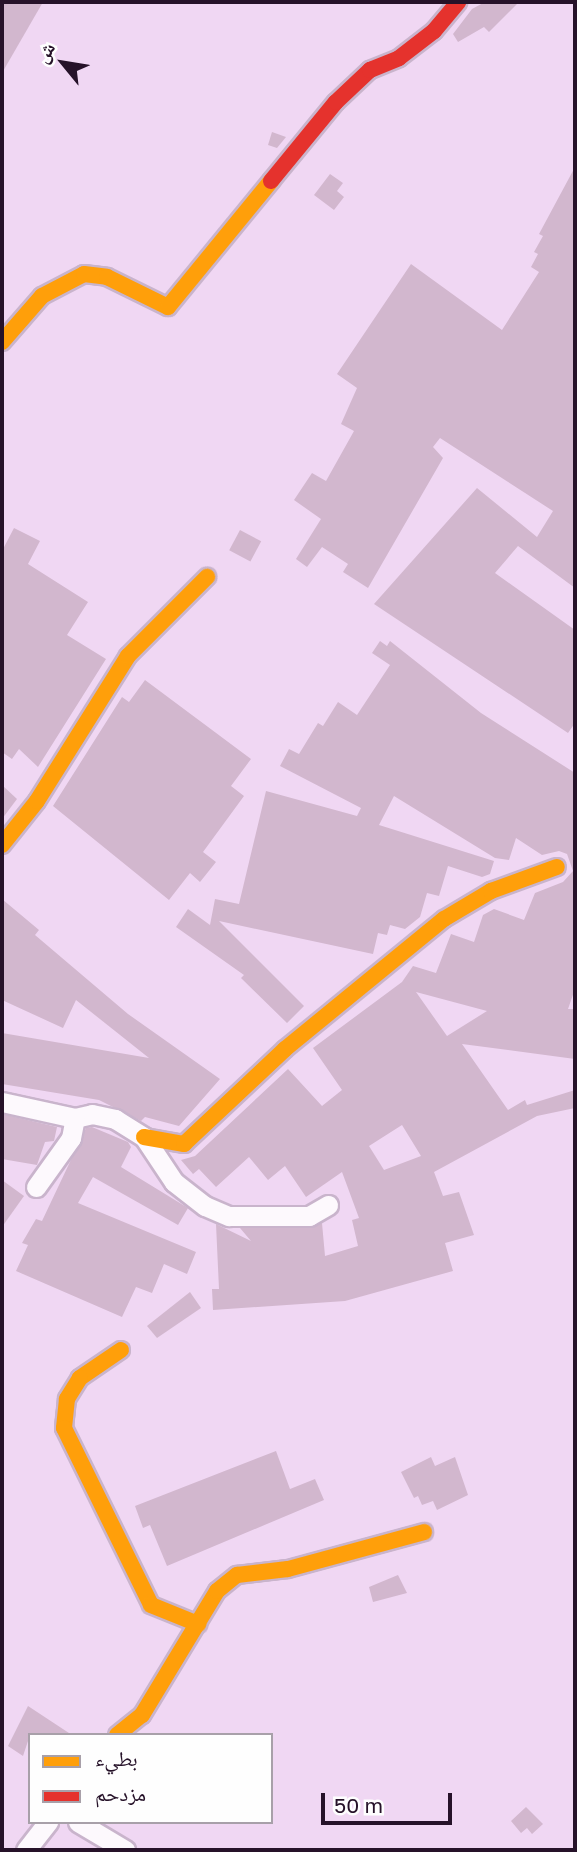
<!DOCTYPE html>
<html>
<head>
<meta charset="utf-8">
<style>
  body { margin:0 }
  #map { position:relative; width:577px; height:1852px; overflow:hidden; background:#f0d7f3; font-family:"Golos Text","Noto Naskh Arabic",sans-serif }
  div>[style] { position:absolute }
  .building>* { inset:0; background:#d2b7ce; transform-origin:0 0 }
  .roads { filter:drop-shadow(2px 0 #c9b4cc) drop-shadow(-2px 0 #c9b4cc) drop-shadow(0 2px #c9b4cc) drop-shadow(0 -2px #c9b4cc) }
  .street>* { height:19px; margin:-9.5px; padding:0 9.5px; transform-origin:9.5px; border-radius:9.5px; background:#fdf9fd }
  .slow>* { height:16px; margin:-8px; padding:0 8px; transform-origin:8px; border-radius:8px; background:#ff9f0a }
  .jam>* { height:16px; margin:-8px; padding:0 8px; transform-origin:8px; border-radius:8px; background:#e5322d }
  span { translate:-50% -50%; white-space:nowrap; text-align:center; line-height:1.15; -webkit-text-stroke:5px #fefefe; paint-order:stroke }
  .frame { position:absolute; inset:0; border:4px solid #261229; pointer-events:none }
  .legend { position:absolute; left:28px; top:1733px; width:245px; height:91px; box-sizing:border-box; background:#fefefe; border:2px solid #a8a0a9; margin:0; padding:9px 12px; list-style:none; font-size:21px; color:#261229 }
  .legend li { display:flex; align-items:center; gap:14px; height:35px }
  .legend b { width:35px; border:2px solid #a8a0a9 }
  .north { position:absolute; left:28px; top:28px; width:70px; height:70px; -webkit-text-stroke:5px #fefefe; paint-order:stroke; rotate:300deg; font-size:19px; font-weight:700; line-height:28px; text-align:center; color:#261229 }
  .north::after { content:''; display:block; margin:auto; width:24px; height:32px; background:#261229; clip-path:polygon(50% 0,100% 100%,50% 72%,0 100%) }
  .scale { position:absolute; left:321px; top:1793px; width:131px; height:32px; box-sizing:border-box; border:4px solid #261229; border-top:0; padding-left:9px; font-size:21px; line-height:24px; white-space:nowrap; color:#261229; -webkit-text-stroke:5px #fefefe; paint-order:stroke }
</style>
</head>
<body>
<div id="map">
  <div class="building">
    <i style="clip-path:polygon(2px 2px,43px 2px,2px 73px)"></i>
    <i style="clip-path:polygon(485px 2px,519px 2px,489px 32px,484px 27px,458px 42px,453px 34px,472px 9px)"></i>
    <i style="clip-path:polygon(272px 132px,286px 137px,277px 148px,268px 145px)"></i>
    <i style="clip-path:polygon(575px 167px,575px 588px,518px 546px,495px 573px,575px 630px,575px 723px,568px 733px,374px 604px,477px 488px,537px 537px,553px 511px,440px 438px,433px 447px,443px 458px,368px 588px,343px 572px,348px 564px,322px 547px,307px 567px,296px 559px,321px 519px,294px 500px,312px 473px,326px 481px,354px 431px,341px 424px,357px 388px,337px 374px,411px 264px,502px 330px,539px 272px,531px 267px,538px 254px,534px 252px,543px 236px,539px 234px)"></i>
    <i style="clip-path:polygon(330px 174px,343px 183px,337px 191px,344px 197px,334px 210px,314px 195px)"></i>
    <i style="clip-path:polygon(14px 528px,40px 541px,28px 564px,88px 602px,67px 635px,106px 659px,38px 767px,19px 749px,12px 759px,2px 752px,2px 551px)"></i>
    <i style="left:240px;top:530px;width:24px;height:23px;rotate:28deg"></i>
    <i style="clip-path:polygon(evenodd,380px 641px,387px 646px,390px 641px,481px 713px,575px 773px,575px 989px,568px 1009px,575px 1009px,575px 1059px,462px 1044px,508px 1110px,525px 1100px,527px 1105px,575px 1090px,575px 1108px,537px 1116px,434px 1172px,443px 1196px,459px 1192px,474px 1235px,445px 1243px,453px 1271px,345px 1301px,213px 1310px,212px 1289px,219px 1289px,216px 1224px,251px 1241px,240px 1228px,309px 1228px,322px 1223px,325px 1256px,358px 1246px,352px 1220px,359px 1218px,342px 1172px,306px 1197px,285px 1166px,268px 1180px,249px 1157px,216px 1187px,199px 1169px,193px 1174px,181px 1160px,195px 1156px,288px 1069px,322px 1106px,342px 1090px,313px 1048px,402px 982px,413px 966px,436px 973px,451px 934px,474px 942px,483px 915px,494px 909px,524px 920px,535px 893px,563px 882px,573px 871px,567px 854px,559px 851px,542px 855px,516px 838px,509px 860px,495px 858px,394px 796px,379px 825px,494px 861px,490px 874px,482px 877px,448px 866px,439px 896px,427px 893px,420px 917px,405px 929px,390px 925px,387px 935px,378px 933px,373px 954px,219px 921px,304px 1006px,287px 1023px,241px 978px,244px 975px,176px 927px,188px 909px,210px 925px,215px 899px,239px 904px,266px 791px,357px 816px,361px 808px,280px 766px,289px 749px,299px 754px,318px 723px,323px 726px,338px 702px,357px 715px,390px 665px,372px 653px,380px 641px,416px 992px,487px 1011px,447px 1036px,416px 992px,380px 641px,402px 1125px,421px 1156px,384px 1170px,369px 1146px,402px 1125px)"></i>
    <i style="clip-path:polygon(145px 680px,251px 759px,231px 786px,244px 796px,203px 852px,216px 862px,200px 882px,190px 873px,169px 900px,53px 806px,122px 697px,129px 702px)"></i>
    <i style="clip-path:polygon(2px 785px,17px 799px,2px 819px)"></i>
    <i style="clip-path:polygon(2px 899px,39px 930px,35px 935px,128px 1014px,220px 1079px,179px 1126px,145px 1117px,141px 1121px,99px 1100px,2px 1084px,2px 1033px,149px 1058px,76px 1000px,63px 1028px,2px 1000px)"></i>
    <i style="clip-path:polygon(2px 1114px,57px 1127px,54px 1141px,45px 1142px,37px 1165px,2px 1159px)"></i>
    <i style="clip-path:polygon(92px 1127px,128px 1142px,131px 1147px,121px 1167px,188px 1208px,178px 1225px,93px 1177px,78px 1203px,196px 1252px,187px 1274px,164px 1264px,152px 1293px,136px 1287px,122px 1317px,16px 1271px,28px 1245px,22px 1243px,36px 1219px,42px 1221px,86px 1128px)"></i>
    <i style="clip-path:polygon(2px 1180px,24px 1196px,2px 1227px)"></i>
    <i style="clip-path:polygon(190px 1292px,201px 1308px,157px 1338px,147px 1326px)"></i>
    <i style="clip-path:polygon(276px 1451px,290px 1489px,315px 1479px,324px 1500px,167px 1566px,150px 1525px,143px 1528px,135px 1506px)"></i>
    <i style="clip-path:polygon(431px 1457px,435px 1466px,455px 1457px,468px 1495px,437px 1510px,433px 1501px,422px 1505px,418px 1496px,414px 1498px,401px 1472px)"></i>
    <i style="clip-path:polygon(398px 1575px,407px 1593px,373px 1602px,369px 1587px)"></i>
    <i style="clip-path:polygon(28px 1706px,72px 1735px,30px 1735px,23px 1756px,8px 1746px)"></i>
    <i style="clip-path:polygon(526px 1807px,543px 1824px,532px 1834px,527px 1828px,521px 1833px,511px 1821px)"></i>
  </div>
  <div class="roads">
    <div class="street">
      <i style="left:2px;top:1102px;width:75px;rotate:12.4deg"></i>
      <i style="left:75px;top:1118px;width:17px;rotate:-13deg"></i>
      <i style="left:92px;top:1114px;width:24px;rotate:12deg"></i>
      <i style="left:115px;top:1119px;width:34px;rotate:32deg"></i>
      <i style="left:144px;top:1137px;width:54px;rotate:56.3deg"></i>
      <i style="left:174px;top:1182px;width:39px;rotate:38deg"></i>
      <i style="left:205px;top:1206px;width:26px;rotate:23deg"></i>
      <i style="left:229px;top:1216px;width:80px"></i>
      <i style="left:309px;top:1216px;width:22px;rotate:-30deg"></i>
      <i style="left:36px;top:1187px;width:60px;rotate:-54.5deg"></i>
      <i style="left:71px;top:1138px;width:20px;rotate:-79deg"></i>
      <i style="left:78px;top:1822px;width:55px;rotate:30.8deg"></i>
      <i style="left:26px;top:1850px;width:36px;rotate:-52deg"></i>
    </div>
    <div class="slow">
      <i style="left:2px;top:342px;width:61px;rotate:-49deg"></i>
      <i style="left:42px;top:296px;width:47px;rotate:-27.6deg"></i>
      <i style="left:84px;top:274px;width:23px;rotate:7deg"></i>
      <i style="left:107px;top:277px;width:68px;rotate:26.2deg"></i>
      <i style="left:168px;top:307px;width:163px;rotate:-50.7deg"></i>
      <i style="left:2px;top:845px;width:56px;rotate:-51.5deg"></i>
      <i style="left:37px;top:801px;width:171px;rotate:-57.9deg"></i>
      <i style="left:128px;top:656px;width:112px;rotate:-45deg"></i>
      <i style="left:144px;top:1137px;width:41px;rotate:9.9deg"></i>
      <i style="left:184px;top:1144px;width:139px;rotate:-43.2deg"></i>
      <i style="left:285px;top:1049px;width:205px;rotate:-39.3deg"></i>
      <i style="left:444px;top:919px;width:55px;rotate:-30.8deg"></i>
      <i style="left:491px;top:891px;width:70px;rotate:-20deg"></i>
      <i style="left:121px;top:1350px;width:50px;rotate:145.7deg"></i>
      <i style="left:80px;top:1378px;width:25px;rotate:122deg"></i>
      <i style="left:67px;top:1399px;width:29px;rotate:96deg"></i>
      <i style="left:64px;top:1428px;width:197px;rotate:63.8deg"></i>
      <i style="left:151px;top:1605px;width:51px;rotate:22deg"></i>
      <i style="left:117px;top:1735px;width:32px;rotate:-39deg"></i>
      <i style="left:142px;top:1715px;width:145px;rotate:-58.8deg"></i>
      <i style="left:217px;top:1591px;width:26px;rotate:-39deg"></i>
      <i style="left:237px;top:1575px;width:51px;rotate:-6.7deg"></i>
      <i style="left:288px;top:1569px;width:141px;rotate:-15.2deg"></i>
    </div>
    <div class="jam">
      <i style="left:271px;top:181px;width:102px;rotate:-50.6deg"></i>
      <i style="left:336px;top:102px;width:47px;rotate:-43.3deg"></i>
      <i style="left:370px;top:70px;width:31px;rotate:-22deg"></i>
      <i style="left:399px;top:58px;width:44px;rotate:-37.6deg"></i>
      <i style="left:434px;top:31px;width:38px;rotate:-50deg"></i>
    </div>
  </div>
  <div class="frame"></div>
  <ul class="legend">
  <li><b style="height:9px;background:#ff9f0a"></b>بطيء</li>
  <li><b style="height:9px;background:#e5322d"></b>مزدحم</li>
  </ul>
  <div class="north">ش</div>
  <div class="scale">50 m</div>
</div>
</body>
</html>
